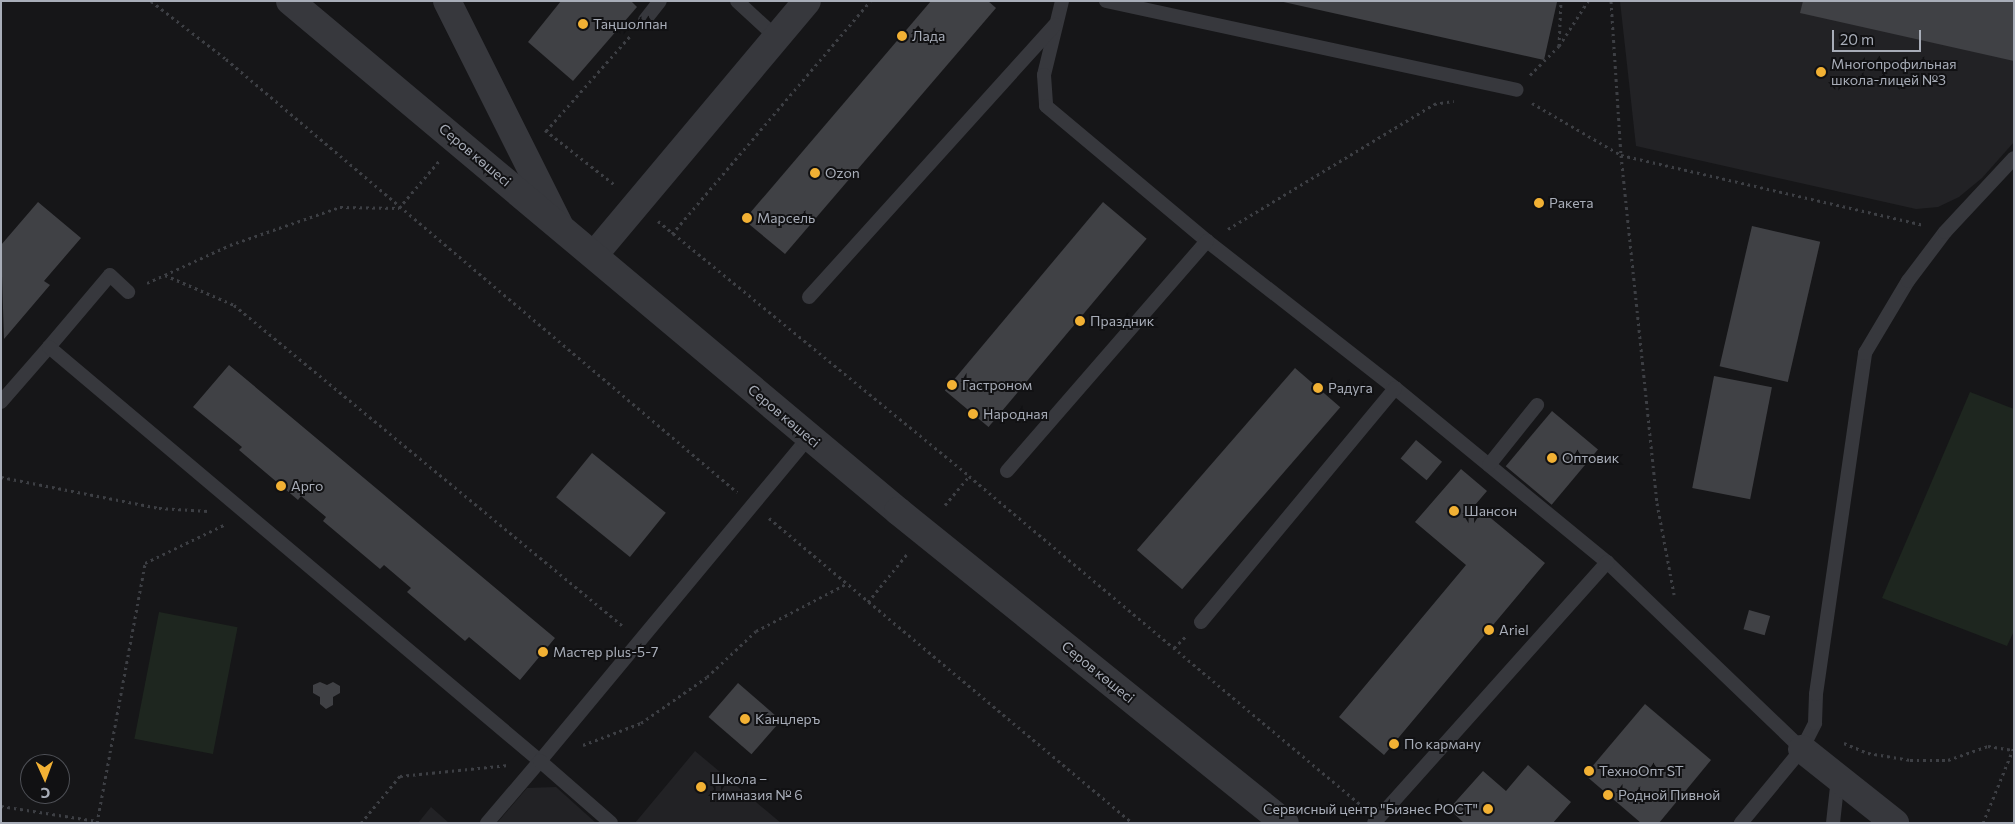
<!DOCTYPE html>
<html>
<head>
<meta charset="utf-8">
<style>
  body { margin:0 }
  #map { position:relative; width:2015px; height:824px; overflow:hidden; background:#161618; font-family:Commissioner,sans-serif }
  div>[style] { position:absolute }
  .built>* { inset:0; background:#222225 }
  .green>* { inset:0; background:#1e261f; transform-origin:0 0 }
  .building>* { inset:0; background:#404145; transform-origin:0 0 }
  .path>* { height:3px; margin-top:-1.5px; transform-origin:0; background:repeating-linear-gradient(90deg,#3d3f44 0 2.5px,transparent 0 6.5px) }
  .service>* { height:14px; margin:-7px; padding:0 7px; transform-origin:7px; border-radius:7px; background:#37383d }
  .minor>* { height:28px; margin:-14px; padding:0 14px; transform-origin:14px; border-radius:14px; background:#37383d }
  .tertiary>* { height:28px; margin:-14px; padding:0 14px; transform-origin:14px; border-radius:14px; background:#37383d }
  .dots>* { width:14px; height:14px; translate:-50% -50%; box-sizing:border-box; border:2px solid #111113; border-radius:50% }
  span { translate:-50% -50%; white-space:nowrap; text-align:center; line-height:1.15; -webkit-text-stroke:4px #111113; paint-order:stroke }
  .poi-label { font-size:14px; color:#a8adb8 }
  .left { translate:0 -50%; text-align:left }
  .right { translate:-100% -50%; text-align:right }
  .street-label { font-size:14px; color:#a8adb8 }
  .frame { position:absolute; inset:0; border:2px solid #a8adb8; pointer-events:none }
  .north { position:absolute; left:20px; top:754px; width:50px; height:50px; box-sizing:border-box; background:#111113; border:1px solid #4d4f55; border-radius:50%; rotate:178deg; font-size:14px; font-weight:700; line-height:20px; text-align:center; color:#a8adb8 }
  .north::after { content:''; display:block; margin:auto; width:18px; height:22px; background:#f2b134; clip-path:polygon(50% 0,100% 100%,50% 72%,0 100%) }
  .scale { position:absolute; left:1832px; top:30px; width:89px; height:22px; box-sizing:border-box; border:2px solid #a8adb8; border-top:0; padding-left:6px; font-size:15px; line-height:18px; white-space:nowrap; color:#a8adb8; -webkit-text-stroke:4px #111113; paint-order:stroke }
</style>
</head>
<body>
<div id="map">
  <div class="built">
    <i style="clip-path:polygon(1620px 1px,2014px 1px,2014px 142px,1982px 178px,1959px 197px,1938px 207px,1916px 209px,1636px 146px)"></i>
    <i style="clip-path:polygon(695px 751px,781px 823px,635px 823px)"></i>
    <i style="clip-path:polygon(556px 787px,596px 823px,497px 823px,527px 788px)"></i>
    <i style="clip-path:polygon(431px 807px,449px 823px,418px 823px)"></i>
  </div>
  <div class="green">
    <i style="clip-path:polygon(1970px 392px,2014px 409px,2014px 631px,2007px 646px,1882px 598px)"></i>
    <i style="left:159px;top:612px;width:80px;height:129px;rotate:11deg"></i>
  </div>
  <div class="building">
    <i style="clip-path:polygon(561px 1px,631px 1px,637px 7px,573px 81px,528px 42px)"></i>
    <i style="clip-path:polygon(931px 1px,988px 1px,996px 8px,785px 254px,744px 220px)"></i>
    <i style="clip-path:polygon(1279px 1px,1555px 1px,1557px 2px,1544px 60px)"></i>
    <i style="clip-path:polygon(1803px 1px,2014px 1px,2014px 61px,1800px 13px)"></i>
    <i style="clip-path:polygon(38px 202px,81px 238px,44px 281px,50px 285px,4px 339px,1px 245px)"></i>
    <i style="left:1103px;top:202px;width:57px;height:246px;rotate:40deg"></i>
    <i style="left:1752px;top:226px;width:70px;height:144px;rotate:13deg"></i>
    <i style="clip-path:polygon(229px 365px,555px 638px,520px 680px,469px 637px,465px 641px,407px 592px,411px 588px,384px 565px,380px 569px,323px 521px,326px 517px,314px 507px,301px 496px,298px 500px,239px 450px,242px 447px,193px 407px)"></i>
    <i style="left:1295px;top:368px;width:60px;height:241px;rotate:41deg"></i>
    <i style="left:1714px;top:376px;width:59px;height:114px;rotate:11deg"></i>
    <i style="left:1552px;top:411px;width:60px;height:72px;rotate:40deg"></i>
    <i style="left:1416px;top:440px;width:34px;height:24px;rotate:40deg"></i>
    <i style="left:592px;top:453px;width:95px;height:57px;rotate:39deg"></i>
    <i style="clip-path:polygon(1461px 469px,1487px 491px,1475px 505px,1545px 563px,1384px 755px,1339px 717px,1466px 565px,1415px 522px)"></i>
    <i style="left:1749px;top:610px;width:22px;height:20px;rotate:16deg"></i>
    <i style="clip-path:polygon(320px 682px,327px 685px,333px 682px,340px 686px,340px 693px,333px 697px,333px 705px,326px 709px,320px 704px,320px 697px,313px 693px,313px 685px)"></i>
    <i style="left:738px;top:683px;width:57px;height:45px;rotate:41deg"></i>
    <i style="clip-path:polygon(1645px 704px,1711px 760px,1659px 823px,1641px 823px,1585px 775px)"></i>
    <i style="clip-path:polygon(1528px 765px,1571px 802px,1553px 823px,1464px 823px,1449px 809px,1483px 771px,1506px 791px)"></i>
  </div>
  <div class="path">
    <i style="left:151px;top:1px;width:95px;rotate:37.7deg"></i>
    <i style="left:226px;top:59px;width:670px;rotate:40.28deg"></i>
    <i style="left:1611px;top:1px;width:154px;rotate:86.3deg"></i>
    <i style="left:1621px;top:155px;width:350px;rotate:84.1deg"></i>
    <i style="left:1657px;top:503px;width:93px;rotate:79.4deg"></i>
    <i style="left:1559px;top:46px;width:45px;rotate:-87.5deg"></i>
    <i style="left:1530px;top:75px;width:41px;rotate:-45deg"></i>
    <i style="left:1559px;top:46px;width:54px;rotate:-57.2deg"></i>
    <i style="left:1532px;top:103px;width:103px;rotate:30.3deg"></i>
    <i style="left:1621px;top:155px;width:311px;rotate:13deg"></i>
    <i style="left:545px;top:130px;width:89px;rotate:38.2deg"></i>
    <i style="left:546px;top:131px;width:128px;rotate:-48.5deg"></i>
    <i style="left:658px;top:221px;width:402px;rotate:39.3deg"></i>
    <i style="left:969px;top:476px;width:512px;rotate:40.01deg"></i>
    <i style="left:1228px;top:229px;width:241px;rotate:-31.2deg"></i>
    <i style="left:1434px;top:104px;width:20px;rotate:-9deg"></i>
    <i style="left:672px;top:234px;width:306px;rotate:-49.6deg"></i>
    <i style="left:165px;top:275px;width:75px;rotate:23.5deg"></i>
    <i style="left:234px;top:305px;width:506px;rotate:39.54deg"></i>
    <i style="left:147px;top:283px;width:91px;rotate:-24.6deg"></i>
    <i style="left:230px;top:245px;width:116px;rotate:-19.1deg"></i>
    <i style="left:340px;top:207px;width:59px;rotate:1deg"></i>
    <i style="left:399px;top:208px;width:62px;rotate:-49.6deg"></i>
    <i style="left:1px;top:477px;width:161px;rotate:11.1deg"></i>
    <i style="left:159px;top:508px;width:49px;rotate:3.5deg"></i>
    <i style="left:945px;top:505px;width:38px;rotate:-50deg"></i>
    <i style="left:769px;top:518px;width:474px;rotate:40deg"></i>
    <i style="left:868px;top:602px;width:62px;rotate:-50.9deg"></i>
    <i style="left:1174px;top:648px;width:17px;rotate:-45deg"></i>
    <i style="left:1844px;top:743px;width:26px;rotate:23deg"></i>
    <i style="left:1868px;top:753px;width:43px;rotate:9.5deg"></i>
    <i style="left:1910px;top:760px;width:38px"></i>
    <i style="left:1948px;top:760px;width:42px;rotate:-19.3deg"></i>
    <i style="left:1988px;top:746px;width:25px;rotate:9deg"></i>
    <i style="left:583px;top:745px;width:62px;rotate:-20.8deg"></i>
    <i style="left:641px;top:723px;width:80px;rotate:-34.9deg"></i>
    <i style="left:707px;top:677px;width:67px;rotate:-43.2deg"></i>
    <i style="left:756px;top:631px;width:102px;rotate:-27.6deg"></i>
    <i style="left:1px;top:806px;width:97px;rotate:8.9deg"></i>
    <i style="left:97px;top:823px;width:264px;rotate:-79.5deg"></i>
    <i style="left:145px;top:563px;width:90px;rotate:-25.7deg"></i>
    <i style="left:361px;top:823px;width:61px;rotate:-50.3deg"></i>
    <i style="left:400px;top:776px;width:109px;rotate:-5.8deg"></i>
    <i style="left:1983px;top:823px;width:82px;rotate:-67.8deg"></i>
  </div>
  <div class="service">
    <i style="left:737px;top:1px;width:53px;rotate:42.7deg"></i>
    <i style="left:1062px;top:1px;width:76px;rotate:103.7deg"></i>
    <i style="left:1044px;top:75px;width:31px;rotate:86deg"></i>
    <i style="left:1046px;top:106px;width:210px;rotate:40deg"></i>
    <i style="left:1207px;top:241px;width:239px;rotate:38deg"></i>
    <i style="left:1395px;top:388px;width:274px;rotate:39.4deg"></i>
    <i style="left:1607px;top:562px;width:270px;rotate:43.8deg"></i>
    <i style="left:1802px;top:749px;width:96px;rotate:129.5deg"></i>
    <i style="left:1106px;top:1px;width:420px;rotate:12.2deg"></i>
    <i style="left:645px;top:20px;width:24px;rotate:-52deg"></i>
    <i style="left:809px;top:297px;width:367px;rotate:-47.9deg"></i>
    <i style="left:49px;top:347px;width:94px;rotate:-49.7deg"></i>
    <i style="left:110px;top:275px;width:25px;rotate:43deg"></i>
    <i style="left:1px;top:402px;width:73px;rotate:-48.9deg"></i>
    <i style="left:49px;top:347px;width:642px;rotate:40.14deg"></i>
    <i style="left:540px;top:761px;width:421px;rotate:-50.3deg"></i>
    <i style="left:1489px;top:465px;width:77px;rotate:-51.3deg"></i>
    <i style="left:1007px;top:471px;width:305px;rotate:-49deg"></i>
    <i style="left:1201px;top:622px;width:304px;rotate:-50.3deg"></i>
    <i style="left:1802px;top:749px;width:29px;rotate:-63deg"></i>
    <i style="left:1815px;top:723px;width:29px;rotate:-88deg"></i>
    <i style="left:1816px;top:694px;width:345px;rotate:-81.8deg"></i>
    <i style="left:1865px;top:353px;width:84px;rotate:-59.2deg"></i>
    <i style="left:1908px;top:281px;width:61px;rotate:-52.9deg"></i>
    <i style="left:1945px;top:232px;width:101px;rotate:-47deg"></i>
    <i style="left:487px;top:823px;width:82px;rotate:-49.5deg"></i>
    <i style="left:540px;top:761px;width:94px;rotate:41.1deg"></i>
    <i style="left:1374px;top:823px;width:350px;rotate:-48.2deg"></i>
    <i style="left:1833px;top:823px;width:45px;rotate:-83.7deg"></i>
  </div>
  <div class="minor">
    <i style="left:447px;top:1px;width:250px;rotate:63.4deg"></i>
    <i style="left:594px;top:255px;width:331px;rotate:-50deg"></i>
    <i style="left:1802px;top:749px;width:119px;rotate:38.5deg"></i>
  </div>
  <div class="tertiary">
    <i style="left:290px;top:1px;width:794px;rotate:39.99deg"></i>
    <i style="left:898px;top:511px;width:497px;rotate:38.9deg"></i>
  </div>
  <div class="dots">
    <i style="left:583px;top:24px;background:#f2b134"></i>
    <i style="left:902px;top:36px;background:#f2b134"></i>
    <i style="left:1821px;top:72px;background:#f2b134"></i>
    <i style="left:815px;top:173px;background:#f2b134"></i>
    <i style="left:1539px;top:203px;background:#f2b134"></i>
    <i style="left:747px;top:218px;background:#f2b134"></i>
    <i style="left:1080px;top:321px;background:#f2b134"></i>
    <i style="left:952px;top:385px;background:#f2b134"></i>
    <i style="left:1318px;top:388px;background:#f2b134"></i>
    <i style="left:973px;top:414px;background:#f2b134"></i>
    <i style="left:1552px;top:458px;background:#f2b134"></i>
    <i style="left:281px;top:486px;background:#f2b134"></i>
    <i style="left:1454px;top:511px;background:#f2b134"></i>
    <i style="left:1489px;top:630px;background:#f2b134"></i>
    <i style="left:543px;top:652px;background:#f2b134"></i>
    <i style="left:745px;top:719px;background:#f2b134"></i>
    <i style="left:1394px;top:744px;background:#f2b134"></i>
    <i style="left:1589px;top:771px;background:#f2b134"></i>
    <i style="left:701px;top:787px;background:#f2b134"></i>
    <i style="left:1608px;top:795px;background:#f2b134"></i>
    <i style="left:1488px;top:809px;background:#f2b134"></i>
  </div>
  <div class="poi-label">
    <span class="left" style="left:593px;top:24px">Таңшолпан</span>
    <span class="left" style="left:912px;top:36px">Лада</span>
    <span class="left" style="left:1831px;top:72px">Многопрофильная<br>школа-лицей №3</span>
    <span class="left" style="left:825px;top:173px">Ozon</span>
    <span class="left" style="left:1549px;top:203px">Ракета</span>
    <span class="left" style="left:757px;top:218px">Марсель</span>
    <span class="left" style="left:1090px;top:321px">Праздник</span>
    <span class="left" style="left:962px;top:385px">Гастроном</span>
    <span class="left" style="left:1328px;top:388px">Радуга</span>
    <span class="left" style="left:983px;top:414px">Народная</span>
    <span class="left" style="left:1562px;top:458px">Оптовик</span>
    <span class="left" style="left:291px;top:486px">Арго</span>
    <span class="left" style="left:1464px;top:511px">Шансон</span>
    <span class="left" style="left:1499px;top:630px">Ariel</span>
    <span class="left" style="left:553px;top:652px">Мастер plus-5-7</span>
    <span class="left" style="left:755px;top:719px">Канцлеръ</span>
    <span class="left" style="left:1404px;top:744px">По карману</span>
    <span class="left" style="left:1599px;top:771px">ТехноОпт ST</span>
    <span class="left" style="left:711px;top:787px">Школа –<br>гимназия № 6</span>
    <span class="left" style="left:1618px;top:795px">Родной Пивной</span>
    <span class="right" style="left:1478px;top:809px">Сервисный центр "Бизнес РОСТ"</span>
  </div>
  <div class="street-label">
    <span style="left:475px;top:155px;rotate:40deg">Серов көшесі</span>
    <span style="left:784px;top:416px;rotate:40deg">Серов көшесі</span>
    <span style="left:1098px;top:672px;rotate:39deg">Серов көшесі</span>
  </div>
  <div class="frame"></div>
  <div class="north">С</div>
  <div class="scale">20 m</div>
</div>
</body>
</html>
